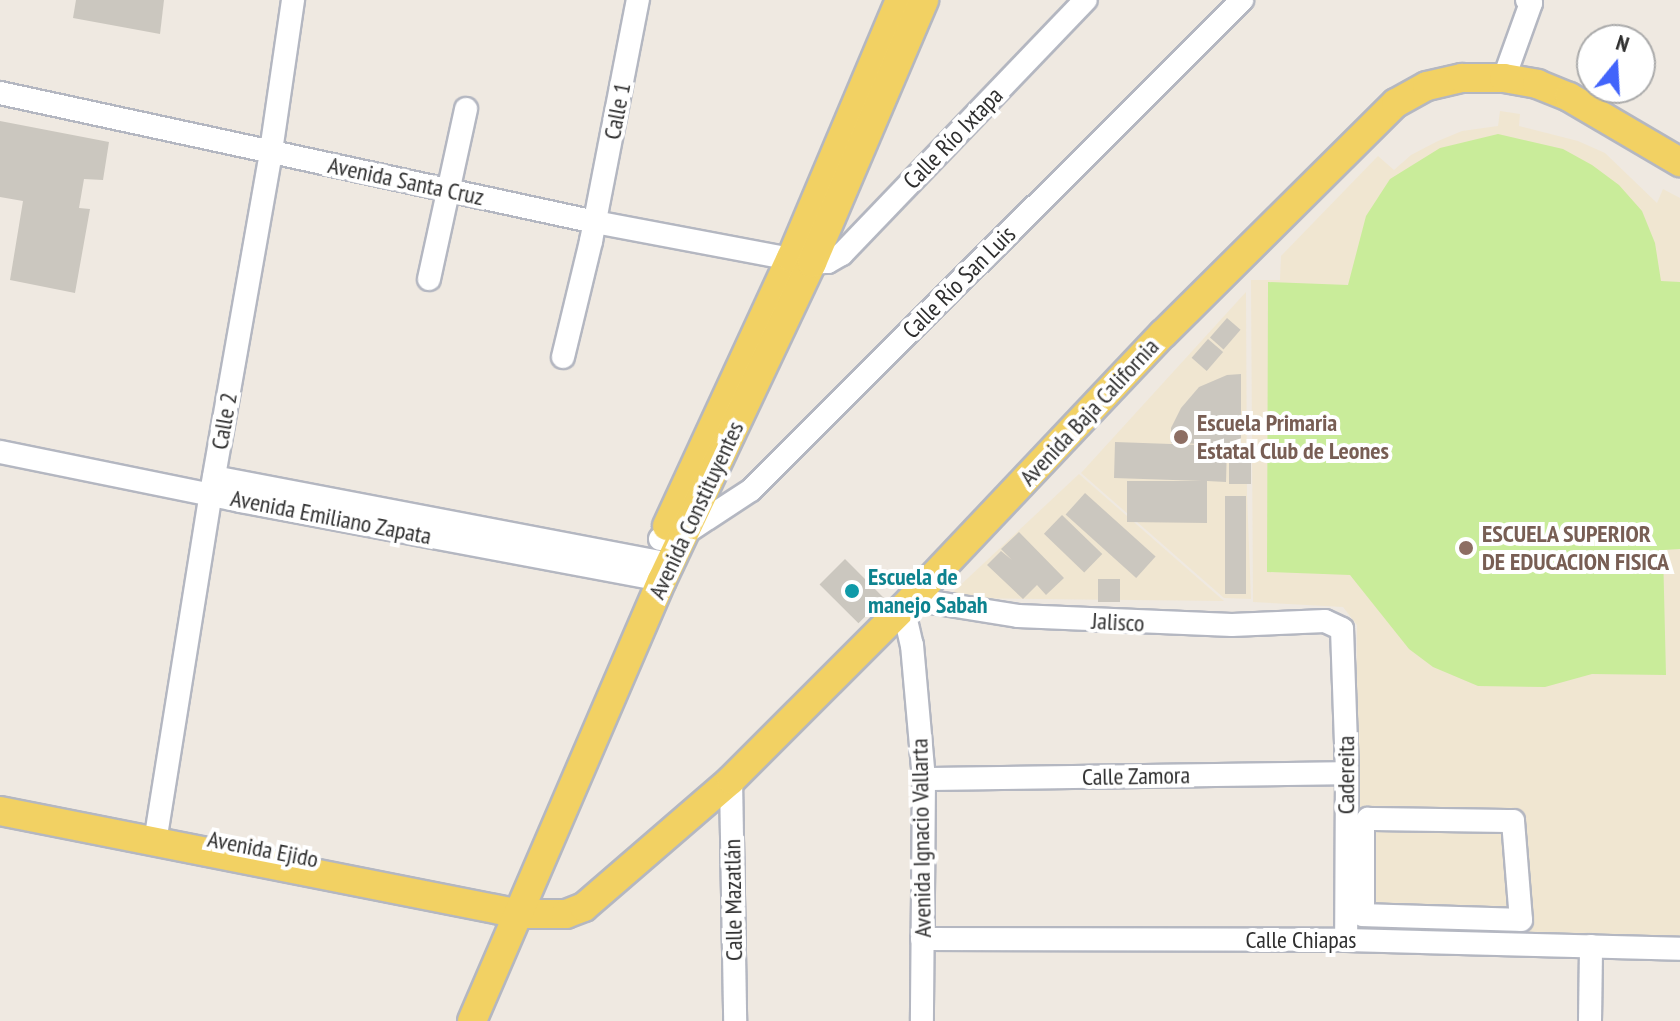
<!DOCTYPE html>
<html>
<head>
<meta charset="utf-8">
<style>
  body { margin:0 }
  #map { position:relative; width:1680px; height:1021px; overflow:hidden; background:#efe9e1; font-family:"PT Sans Narrow",sans-serif }
  div>[style] { position:absolute }
  .education>* { inset:0; background:#f0e6d1 }
  .pitch>* { inset:0; background:#c9ec9a }
  .building>* { inset:0; background:#cbc7bf; transform-origin:0 0 }
  .roads { filter:drop-shadow(2px 0 #b4b7c1) drop-shadow(-2px 0 #b4b7c1) drop-shadow(0 2px #b4b7c1) drop-shadow(0 -2px #b4b7c1) }
  .minor>* { height:22px; margin:-11px; padding:0 11px; transform-origin:11px; border-radius:11px; background:#fff }
  .major>* { height:28px; margin:-14px; padding:0 14px; transform-origin:14px; border-radius:14px; background:#f2d163 }
  .dots>* { width:22px; height:22px; translate:-50% -50%; box-sizing:border-box; border:4px solid #fff; border-radius:50% }
  span { translate:-50% -50%; white-space:nowrap; text-align:center; line-height:1.15; -webkit-text-stroke:8px #fff; paint-order:stroke }
  .street-label { font-size:24px; color:#2e2e2e }
  .education-label { font-size:24px; color:#785e54; font-weight:700 }
  .left { translate:0 -50%; text-align:left }
  .culture-label { font-size:24px; color:#0d838f; font-weight:700 }
  .north { position:absolute; left:1576px; top:24px; width:80px; height:80px; box-sizing:border-box; background:#fff; border:2px solid #ababab; border-radius:50%; rotate:18deg; font-size:22px; font-weight:700; line-height:32px; text-align:center; color:#2e2e2e }
  .north::after { content:''; display:block; margin:auto; width:28px; height:36px; background:#4264fb; clip-path:polygon(50% 0,100% 100%,50% 72%,0 100%) }
</style>
</head>
<body>
<div id="map">
  <div class="education">
    <i style="clip-path:polygon(1500px 111px,1520px 114px,1519px 126px,1578px 141px,1605px 153px,1657px 203px,1663px 189px,1680px 198px,1680px 939px,1355px 936px,1357px 625px,1343px 607px,1253px 602px,1251px 280px,1280px 280px,1281px 256px,1378px 156px,1394px 170px,1411px 155px,1438px 141px,1462px 131px,1498px 126px)"></i>
    <i style="clip-path:polygon(1246px 292px,1247px 495px,1251px 599px,1224px 598px,1081px 473px)"></i>
    <i style="clip-path:polygon(1079px 474px,1224px 601px,954px 598px,953px 592px)"></i>
  </div>
  <div class="pitch">
    <i style="clip-path:polygon(1498px 134px,1563px 149px,1592px 165px,1619px 185px,1642px 211px,1655px 243px,1661px 281px,1680px 282px,1680px 549px,1663px 550px,1666px 675px,1592px 674px,1545px 687px,1478px 686px,1433px 667px,1409px 649px,1350px 575px,1267px 572px,1268px 282px,1348px 285px,1366px 216px,1390px 179px,1440px 148px)"></i>
  </div>
  <div class="building">
    <i style="clip-path:polygon(76px 0,164px 0,160px 34px,73px 18px)"></i>
    <i style="clip-path:polygon(0 121px,109px 142px,103px 180px,84px 179px,79px 208px,90px 209px,75px 293px,10px 280px,23px 201px,0 197px)"></i>
    <i style="left:1227px;top:318px;width:18px;height:26px;rotate:41deg"></i>
    <i style="left:1208px;top:339px;width:20px;height:25px;rotate:41deg"></i>
    <i style="clip-path:polygon(1241px 374px,1241px 445px,1171px 443px,1171px 428px,1181px 408px,1199px 387px,1227px 375px)"></i>
    <i style="clip-path:polygon(1115px 442px,1227px 446px,1226px 482px,1207px 481px,1207px 523px,1127px 522px,1127px 481px,1202px 481px,1114px 478px)"></i>
    <i style="left:1229px;top:447px;width:22px;height:37px"></i>
    <i style="left:1085px;top:493px;width:95px;height:29px;rotate:42deg"></i>
    <i style="left:1225px;top:496px;width:21px;height:98px"></i>
    <i style="left:1062px;top:515px;width:56px;height:26px;rotate:44deg"></i>
    <i style="clip-path:polygon(1019px 532px,1064px 578px,1046px 595px,1037px 585px,1023px 599px,987px 565px,1001px 551px,1012px 560px,1001px 549px)"></i>
    <i style="left:845px;top:559px;width:55px;height:36px;rotate:45deg"></i>
    <i style="left:1098px;top:579px;width:22px;height:23px"></i>
  </div>
  <div class="roads">
    <div class="minor">
      <i style="left:1504px;top:78px;width:80px;rotate:-70.2deg"></i>
      <i style="left:1531px;top:3px;width:5px;rotate:-143deg"></i>
      <i style="left:0;top:93px;width:609px;rotate:12.23deg"></i>
      <i style="left:595px;top:222px;width:221px;rotate:10.7deg"></i>
      <i style="left:812px;top:263px;width:16px;rotate:-4deg"></i>
      <i style="left:828px;top:262px;width:16px;rotate:-30deg"></i>
      <i style="left:842px;top:254px;width:352px;rotate:-46.2deg"></i>
      <i style="left:429px;top:279px;width:174px;rotate:-77.7deg"></i>
      <i style="left:563px;top:357px;width:119px;rotate:-76.4deg"></i>
      <i style="left:591px;top:241px;width:246px;rotate:-79deg"></i>
      <i style="left:0;top:452px;width:245px;rotate:11.5deg"></i>
      <i style="left:240px;top:501px;width:429px;rotate:10.6deg"></i>
      <i style="left:214px;top:477px;width:463px;rotate:10.8deg"></i>
      <i style="left:660px;top:539px;width:25px;rotate:-12deg"></i>
      <i style="left:684px;top:534px;width:80px;rotate:-33.3deg"></i>
      <i style="left:751px;top:490px;width:694px;rotate:-44.94deg"></i>
      <i style="left:912px;top:599px;width:107px;rotate:9.1deg"></i>
      <i style="left:1018px;top:616px;width:214px;rotate:2.4deg"></i>
      <i style="left:1232px;top:625px;width:93px;rotate:-2.5deg"></i>
      <i style="left:1325px;top:621px;width:19px;rotate:25deg"></i>
      <i style="left:1342px;top:629px;width:144px;rotate:88deg"></i>
      <i style="left:1347px;top:773px;width:167px;rotate:90.3deg"></i>
      <i style="left:903px;top:607px;width:39px;rotate:77deg"></i>
      <i style="left:912px;top:645px;width:135px;rotate:84.9deg"></i>
      <i style="left:924px;top:779px;width:242px;rotate:90.5deg"></i>
      <i style="left:924px;top:779px;width:423px;rotate:-0.8deg"></i>
      <i style="left:731px;top:780px;width:241px;rotate:89deg"></i>
      <i style="left:1368px;top:819px;width:145px;rotate:0.8deg"></i>
      <i style="left:1513px;top:821px;width:99px;rotate:85.4deg"></i>
      <i style="left:1521px;top:920px;width:158px;rotate:-178.2deg"></i>
      <i style="left:1363px;top:915px;width:89px;rotate:-90deg"></i>
      <i style="left:1363px;top:826px;width:9px;rotate:-54deg"></i>
      <i style="left:155px;top:842px;width:353px;rotate:-80.9deg"></i>
      <i style="left:211px;top:493px;width:347px;rotate:-80deg"></i>
      <i style="left:271px;top:151px;width:153px;rotate:-81.7deg"></i>
      <i style="left:922px;top:939px;width:424px;rotate:0.1deg"></i>
      <i style="left:1346px;top:940px;width:334px;rotate:1.5deg"></i>
      <i style="left:1590px;top:1021px;width:75px;rotate:-89.2deg"></i>
    </div>
    <div class="major">
      <i style="left:667px;top:526px;width:295px;rotate:-65.2deg"></i>
      <i style="left:791px;top:258px;width:280px;rotate:-67.1deg"></i>
      <i style="left:0;top:811px;width:530px;rotate:11.2deg"></i>
      <i style="left:520px;top:914px;width:46px"></i>
      <i style="left:566px;top:914px;width:19px;rotate:-21deg"></i>
      <i style="left:584px;top:907px;width:194px;rotate:-40.8deg"></i>
      <i style="left:731px;top:780px;width:256px;rotate:-45deg"></i>
      <i style="left:912px;top:599px;width:365px;rotate:-46.6deg"></i>
      <i style="left:1163px;top:334px;width:328px;rotate:-44.8deg"></i>
      <i style="left:1396px;top:103px;width:35px;rotate:-29deg"></i>
      <i style="left:1427px;top:86px;width:36px;rotate:-13deg"></i>
      <i style="left:1462px;top:78px;width:42px"></i>
      <i style="left:1504px;top:78px;width:34px;rotate:10deg"></i>
      <i style="left:1537px;top:84px;width:35px;rotate:22deg"></i>
      <i style="left:1569px;top:97px;width:129px;rotate:30.4deg"></i>
      <i style="left:472px;top:1021px;width:480px;rotate:-66.7deg"></i>
      <i style="left:662px;top:580px;width:351px;rotate:-64.7deg"></i>
      <i style="left:812px;top:263px;width:286px;rotate:-66.9deg"></i>
    </div>
  </div>
  <div class="dots">
    <i style="left:1181px;top:437px;background:#8d6e63"></i>
    <i style="left:1466px;top:548px;background:#8d6e63"></i>
    <i style="left:852px;top:591px;background:#0f9aa8"></i>
  </div>
  <div class="street-label">
    <span style="left:617px;top:111px;rotate:-79deg">Calle 1</span>
    <span style="left:953px;top:138px;rotate:-46deg">Calle Río Ixtapa</span>
    <span style="left:406px;top:181px;rotate:12deg">Avenida Santa Cruz</span>
    <span style="left:959px;top:282px;rotate:-45deg">Calle Río San Luis</span>
    <span style="left:1089px;top:412px;rotate:-47deg">Avenida Baja California</span>
    <span style="left:224px;top:421px;rotate:-80deg">Calle 2</span>
    <span style="left:696px;top:510px;rotate:-65deg">Avenida Constituyentes</span>
    <span style="left:331px;top:517px;rotate:11deg">Avenida Emiliano Zapata</span>
    <span style="left:1118px;top:622px;rotate:3deg">Jalisco</span>
    <span style="left:1346px;top:775px;rotate:-90deg">Cadereita</span>
    <span style="left:1136px;top:776px;rotate:-1deg">Calle Zamora</span>
    <span style="left:921px;top:838px;rotate:-91deg">Avenida Ignacio Vallarta</span>
    <span style="left:263px;top:849px;rotate:11deg">Avenida Ejido</span>
    <span style="left:733px;top:900px;rotate:-91deg">Calle Mazatlán</span>
    <span style="left:1301px;top:940px">Calle Chiapas</span>
  </div>
  <div class="education-label">
    <span class="left" style="left:1197px;top:437px">Escuela Primaria<br>Estatal Club de Leones</span>
    <span class="left" style="left:1482px;top:548px">ESCUELA SUPERIOR<br>DE EDUCACION FISICA</span>
  </div>
  <div class="culture-label">
    <span class="left" style="left:868px;top:591px">Escuela de<br>manejo Sabah</span>
  </div>
  <div class="north">N</div>
</div>
</body>
</html>
